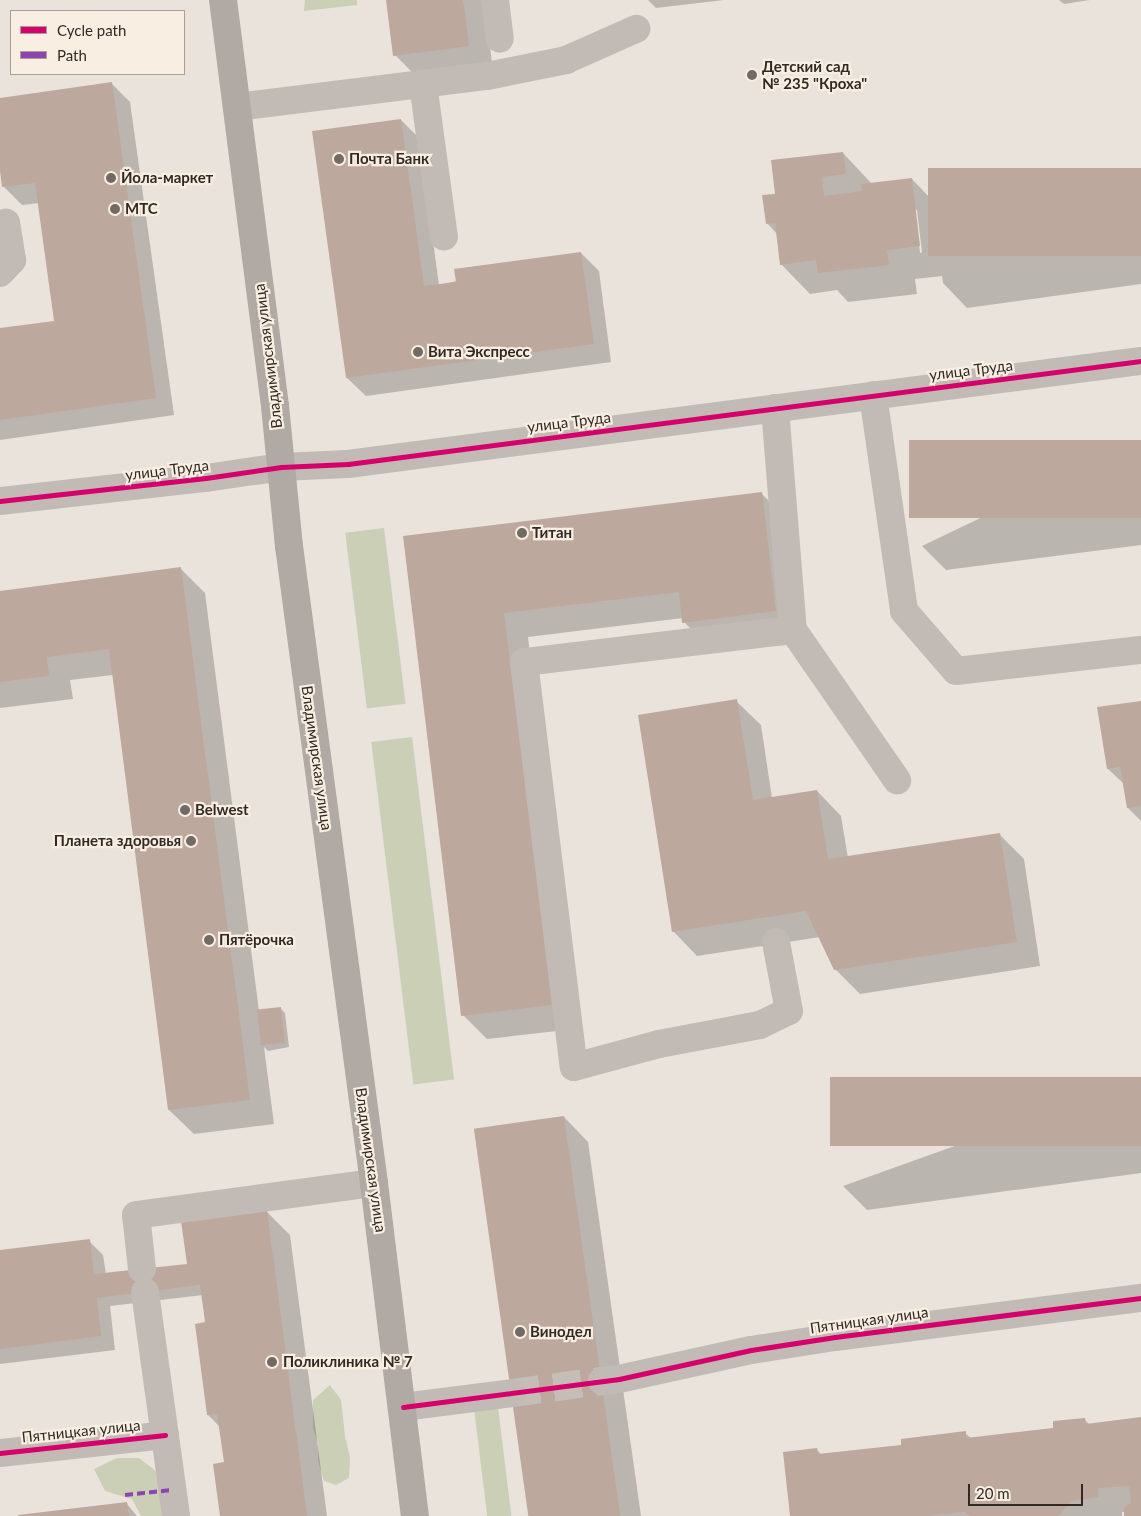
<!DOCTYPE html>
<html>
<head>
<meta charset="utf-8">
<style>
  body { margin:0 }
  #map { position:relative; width:1141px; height:1516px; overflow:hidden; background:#eae3dc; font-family:Lato,sans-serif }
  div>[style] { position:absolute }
  .green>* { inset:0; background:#cacfb6; transform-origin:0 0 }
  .shadow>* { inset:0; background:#0003 }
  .building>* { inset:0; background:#bda89e; transform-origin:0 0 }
  .minor-tunnel>* { height:28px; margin-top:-14px; transform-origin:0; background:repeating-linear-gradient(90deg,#c5beb7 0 28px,transparent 0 42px) }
  .minor>* { height:28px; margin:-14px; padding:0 14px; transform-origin:14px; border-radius:14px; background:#c2bbb5 }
  .major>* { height:28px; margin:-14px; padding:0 14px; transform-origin:14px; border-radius:14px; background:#b1aaa4 }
  .quiet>* { height:4px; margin-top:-2px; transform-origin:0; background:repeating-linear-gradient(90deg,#8e44ad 0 8px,transparent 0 12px) }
  .cycleway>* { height:5px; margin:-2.5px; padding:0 2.5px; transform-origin:2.5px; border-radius:2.5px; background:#d6006c }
  .dots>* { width:14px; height:14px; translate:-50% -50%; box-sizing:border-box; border:2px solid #f8eee2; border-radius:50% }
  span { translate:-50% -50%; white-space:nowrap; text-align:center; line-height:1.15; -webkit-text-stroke:4.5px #f8eee2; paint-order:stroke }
  .poi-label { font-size:15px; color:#322925; font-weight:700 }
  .left { translate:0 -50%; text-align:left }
  .right { translate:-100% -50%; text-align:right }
  .street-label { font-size:15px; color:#322925 }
  .legend { position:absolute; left:10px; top:10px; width:175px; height:65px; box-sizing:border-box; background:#f8eee2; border:1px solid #a99f96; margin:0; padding:6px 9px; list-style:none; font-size:15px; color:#322925 }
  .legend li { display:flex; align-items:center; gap:10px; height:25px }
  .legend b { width:25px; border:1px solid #a99f96 }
  .scale { position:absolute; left:968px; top:1484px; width:115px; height:22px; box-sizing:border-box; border:2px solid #322925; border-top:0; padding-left:6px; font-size:15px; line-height:18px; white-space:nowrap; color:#322925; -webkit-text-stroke:4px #f8eee2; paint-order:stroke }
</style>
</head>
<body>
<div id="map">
  <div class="green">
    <i style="clip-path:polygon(305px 0,357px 0,357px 5px,304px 11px)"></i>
    <i style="left:384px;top:528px;width:177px;height:39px;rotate:83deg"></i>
    <i style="left:412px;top:737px;width:345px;height:41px;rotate:83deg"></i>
    <i style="clip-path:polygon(330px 1385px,341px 1400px,345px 1436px,350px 1458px,349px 1478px,336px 1485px,324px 1481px,318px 1461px,318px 1443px,313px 1428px,313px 1400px)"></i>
    <i style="left:498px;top:1407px;width:110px;height:24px;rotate:83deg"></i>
    <i style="clip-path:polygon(117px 1458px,139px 1458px,162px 1476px,171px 1516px,141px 1516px,132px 1499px,105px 1491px,94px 1469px)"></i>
  </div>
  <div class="shadow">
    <i style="clip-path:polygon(388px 0,484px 0,493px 70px,419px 79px,395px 55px)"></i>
    <i style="clip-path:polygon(648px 0,724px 0,656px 8px)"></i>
    <i style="clip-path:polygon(1059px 0,1090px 0,1064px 4px)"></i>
    <i style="clip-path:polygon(112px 84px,130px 102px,174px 415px,0 440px,0 329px,55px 322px,39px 203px,22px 205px,3px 186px,0 162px,0 99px)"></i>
    <i style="clip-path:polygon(401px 120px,419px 138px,439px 285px,581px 253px,599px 271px,611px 362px,366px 396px,347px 378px)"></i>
    <i style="clip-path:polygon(evenodd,843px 153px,872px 184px,912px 179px,931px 199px,1141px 170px,1141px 284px,967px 308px,943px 283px,942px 276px,915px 279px,917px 294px,848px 302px,837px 290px,810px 294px,781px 264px,777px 234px,767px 223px,777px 195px,843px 153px,915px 210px,917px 210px,922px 252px,920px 253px,915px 210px)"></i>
    <i style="clip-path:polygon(1141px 441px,1141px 545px,946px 570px,922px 546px)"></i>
    <i style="clip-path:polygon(762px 494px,786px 518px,800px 635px,708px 646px,684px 622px,683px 618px,528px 637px,575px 1029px,487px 1039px,463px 1015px,404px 537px)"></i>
    <i style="clip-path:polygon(181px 569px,205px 593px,259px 1011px,280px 1008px,285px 1013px,289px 1047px,268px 1051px,264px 1047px,274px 1124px,194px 1134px,169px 1110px,113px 675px,70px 680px,73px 699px,0 708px,0 592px)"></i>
    <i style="clip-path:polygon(736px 701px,761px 725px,772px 798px,817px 791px,841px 816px,848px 858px,999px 834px,1024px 859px,1040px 966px,860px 994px,835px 969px,820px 937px,697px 956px,673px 931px)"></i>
    <i style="clip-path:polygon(1141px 702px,1141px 821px,1128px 808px,1124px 784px,1108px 769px)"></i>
    <i style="clip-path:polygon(1141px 1079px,1141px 1173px,867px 1210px,843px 1186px)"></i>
    <i style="clip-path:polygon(564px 1117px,588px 1142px,641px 1516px,531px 1516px)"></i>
    <i style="clip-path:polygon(266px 1211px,290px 1235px,327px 1516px,222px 1516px,225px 1464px,220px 1427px,208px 1415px,207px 1323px,203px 1295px,110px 1306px,115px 1350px,0 1364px,0 1252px,89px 1241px,103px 1255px,106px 1274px,186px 1265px)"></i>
    <i style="clip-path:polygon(1141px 1418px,1141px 1516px,1125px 1516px,1125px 1512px,1122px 1512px,1122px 1516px,791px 1516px,817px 1450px,822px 1455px,902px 1446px,965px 1433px,972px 1439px,1054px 1429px,1084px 1419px,1090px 1425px)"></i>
    <i style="clip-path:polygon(127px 1504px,137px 1516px,18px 1516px)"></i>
  </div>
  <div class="building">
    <i style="clip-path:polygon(386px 0,463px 0,469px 46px,393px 56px)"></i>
    <i style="clip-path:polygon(112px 82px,156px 398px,0 420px,0 328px,54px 321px,35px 183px,2px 187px,0 171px,0 98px)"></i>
    <i style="clip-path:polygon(401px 119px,424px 286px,456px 282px,454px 269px,581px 252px,594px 344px,346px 378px,312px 131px)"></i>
    <i style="clip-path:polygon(843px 152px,846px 174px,822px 177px,824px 196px,862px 191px,861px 184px,912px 178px,920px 246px,887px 250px,889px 265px,818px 273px,816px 260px,780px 265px,775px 223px,766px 224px,762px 195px,775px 194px,771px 160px)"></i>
    <i style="left:1141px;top:168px;width:88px;height:213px;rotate:90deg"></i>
    <i style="left:1141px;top:440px;width:78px;height:232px;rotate:90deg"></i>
    <i style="clip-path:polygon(762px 492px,776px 611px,682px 623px,679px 592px,504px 613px,552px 1005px,461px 1016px,403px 536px)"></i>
    <i style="clip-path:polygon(181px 567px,250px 1100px,168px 1110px,109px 649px,47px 657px,49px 676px,0 682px,0 591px)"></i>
    <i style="clip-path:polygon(737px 699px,753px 800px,817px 790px,828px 859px,1000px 833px,1017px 942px,834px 970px,806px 911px,672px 932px,638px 715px)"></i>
    <i style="clip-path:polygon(1141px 701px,1141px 806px,1127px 808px,1120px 767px,1107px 769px,1097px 707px)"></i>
    <i style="left:281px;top:1007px;width:36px;height:24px;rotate:84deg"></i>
    <i style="left:1141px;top:1077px;width:69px;height:311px;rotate:90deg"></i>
    <i style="left:564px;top:1116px;width:404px;height:91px;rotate:82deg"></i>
    <i style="clip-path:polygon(267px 1210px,307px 1516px,220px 1516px,213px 1464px,224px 1462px,217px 1414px,207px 1415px,195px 1324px,205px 1322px,200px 1285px,97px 1298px,101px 1336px,0 1349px,0 1250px,90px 1239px,94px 1274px,187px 1264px,181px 1221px)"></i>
    <i style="clip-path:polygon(1141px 1417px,1141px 1516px,1124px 1516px,1124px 1508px,1131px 1503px,1129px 1486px,1098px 1488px,1098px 1497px,1071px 1501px,1058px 1516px,970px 1516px,964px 1512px,927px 1516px,790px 1516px,783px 1452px,817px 1448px,818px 1454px,901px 1445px,901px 1439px,966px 1431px,966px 1438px,1053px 1428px,1053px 1421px,1085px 1418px,1086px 1424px)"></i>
    <i style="clip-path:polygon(127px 1502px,129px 1516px,18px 1516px,18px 1515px)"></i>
  </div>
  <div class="minor-tunnel">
    <i style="left:512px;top:1393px;width:91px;rotate:-7.6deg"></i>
  </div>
  <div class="minor">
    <i style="left:495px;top:0;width:39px;rotate:83deg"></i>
    <i style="left:423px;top:84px;width:154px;rotate:82.2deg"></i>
    <i style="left:237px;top:107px;width:252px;rotate:-7.1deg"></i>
    <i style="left:487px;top:76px;width:81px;rotate:-11.4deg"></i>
    <i style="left:566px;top:60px;width:77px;rotate:-23.9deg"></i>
    <i style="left:0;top:273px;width:18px;rotate:-47deg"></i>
    <i style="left:12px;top:260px;width:38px;rotate:-99deg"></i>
    <i style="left:873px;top:395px;width:218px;rotate:81.8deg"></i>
    <i style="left:904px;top:611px;width:79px;rotate:49.1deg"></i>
    <i style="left:956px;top:671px;width:186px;rotate:-6.5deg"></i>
    <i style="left:775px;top:408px;width:223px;rotate:85.4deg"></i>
    <i style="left:793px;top:630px;width:271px;rotate:173.2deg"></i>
    <i style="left:524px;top:662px;width:408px;rotate:83deg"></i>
    <i style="left:574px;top:1067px;width:88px;rotate:-15.1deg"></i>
    <i style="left:659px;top:1044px;width:103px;rotate:-10.7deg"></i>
    <i style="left:760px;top:1025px;width:32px;rotate:-26deg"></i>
    <i style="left:789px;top:1011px;width:70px;rotate:-100.7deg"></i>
    <i style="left:0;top:501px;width:207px;rotate:-6.4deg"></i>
    <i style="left:206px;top:478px;width:76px;rotate:-8.3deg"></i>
    <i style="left:281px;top:467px;width:67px;rotate:-2.6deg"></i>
    <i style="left:348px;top:464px;width:800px;rotate:-7.4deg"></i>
    <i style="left:793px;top:630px;width:183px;rotate:55.3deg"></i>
    <i style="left:142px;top:1269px;width:54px;rotate:-96.3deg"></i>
    <i style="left:136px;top:1215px;width:240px;rotate:-7.7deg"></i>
    <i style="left:145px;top:1292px;width:226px;rotate:82.1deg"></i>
    <i style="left:602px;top:1381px;width:17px;rotate:-7deg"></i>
    <i style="left:619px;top:1379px;width:135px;rotate:-12.4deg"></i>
    <i style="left:751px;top:1350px;width:85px;rotate:-8.8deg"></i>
    <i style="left:835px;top:1337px;width:308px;rotate:-7.3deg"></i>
    <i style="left:403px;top:1407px;width:110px;rotate:-7.3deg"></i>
    <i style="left:0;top:1453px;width:166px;rotate:-6.2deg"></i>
  </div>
  <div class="major">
    <i style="left:223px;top:0;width:409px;rotate:82.7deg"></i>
    <i style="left:275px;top:406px;width:141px;rotate:84.3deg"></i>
    <i style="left:289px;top:546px;width:643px;rotate:82.4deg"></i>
    <i style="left:374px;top:1183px;width:336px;rotate:83deg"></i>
  </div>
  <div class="quiet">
    <i style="left:125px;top:1495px;width:47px;rotate:-6.1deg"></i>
  </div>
  <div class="cycleway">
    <i style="left:0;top:501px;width:207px;rotate:-6.4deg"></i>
    <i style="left:206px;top:478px;width:76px;rotate:-8.3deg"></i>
    <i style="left:281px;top:467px;width:67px;rotate:-2.6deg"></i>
    <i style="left:348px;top:464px;width:800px;rotate:-7.4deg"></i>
    <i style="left:403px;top:1407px;width:218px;rotate:-7.4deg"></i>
    <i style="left:619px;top:1379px;width:135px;rotate:-12.4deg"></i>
    <i style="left:751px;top:1350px;width:85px;rotate:-8.8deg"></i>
    <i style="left:835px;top:1337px;width:308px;rotate:-7.3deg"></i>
    <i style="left:0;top:1453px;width:166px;rotate:-6.2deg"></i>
  </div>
  <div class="dots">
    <i style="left:752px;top:75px;background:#726a65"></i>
    <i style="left:339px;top:159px;background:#726a65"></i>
    <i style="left:111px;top:178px;background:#726a65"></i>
    <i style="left:115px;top:209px;background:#726a65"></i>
    <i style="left:418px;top:352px;background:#726a65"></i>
    <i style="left:522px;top:533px;background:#726a65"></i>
    <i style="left:185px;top:810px;background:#726a65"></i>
    <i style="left:191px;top:841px;background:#726a65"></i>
    <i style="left:209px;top:940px;background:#726a65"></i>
    <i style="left:520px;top:1332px;background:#726a65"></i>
    <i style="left:272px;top:1362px;background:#726a65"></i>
  </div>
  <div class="poi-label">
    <span class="left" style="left:762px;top:75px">Детский сад<br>№ 235 "Кроха"</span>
    <span class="left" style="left:349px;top:159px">Почта Банк</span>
    <span class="left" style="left:121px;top:178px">Йола-маркет</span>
    <span class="left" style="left:125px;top:209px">МТС</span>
    <span class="left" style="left:428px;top:352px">Вита Экспресс</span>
    <span class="left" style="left:532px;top:533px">Титан</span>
    <span class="left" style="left:195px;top:810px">Belwest</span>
    <span class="right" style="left:181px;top:841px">Планета здоровья</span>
    <span class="left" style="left:219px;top:940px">Пятёрочка</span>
    <span class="left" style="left:530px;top:1332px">Винодел</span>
    <span class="left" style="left:283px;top:1362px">Поликлиника № 7</span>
  </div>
  <div class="street-label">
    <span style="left:268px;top:356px;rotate:-97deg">Владимирская улица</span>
    <span style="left:971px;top:370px;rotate:-7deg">улица Труда</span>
    <span style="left:569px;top:422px;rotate:-7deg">улица Труда</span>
    <span style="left:167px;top:470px;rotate:-7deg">улица Труда</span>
    <span style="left:317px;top:758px;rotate:82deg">Владимирская улица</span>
    <span style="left:371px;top:1160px;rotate:82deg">Владимирская улица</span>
    <span style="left:869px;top:1320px;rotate:-8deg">Пятницкая улица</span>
    <span style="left:81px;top:1431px;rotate:-6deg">Пятницкая улица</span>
  </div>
  <ul class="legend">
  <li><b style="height:6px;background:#d6006c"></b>Cycle path</li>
  <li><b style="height:6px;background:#8e44ad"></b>Path</li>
  </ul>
  <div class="scale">20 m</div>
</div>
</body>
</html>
